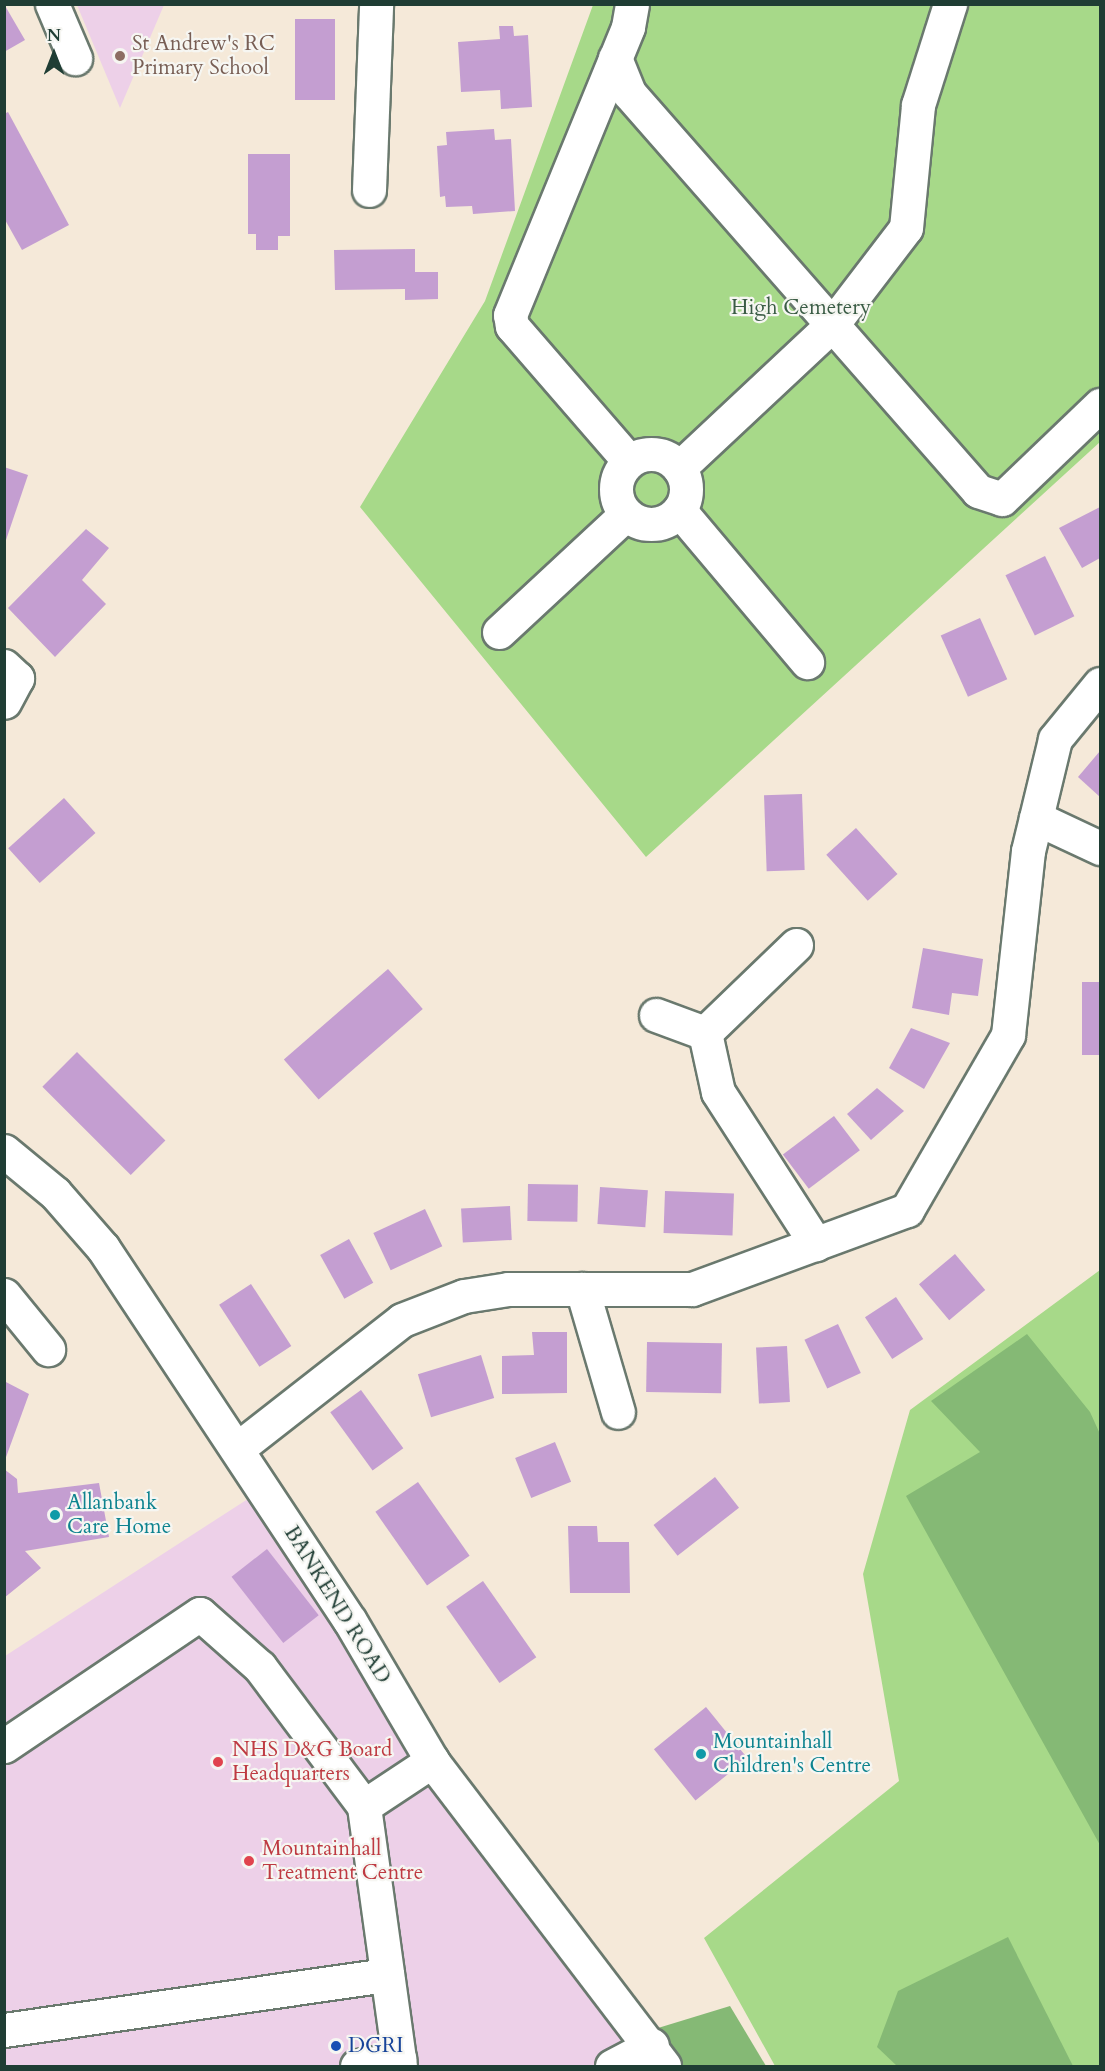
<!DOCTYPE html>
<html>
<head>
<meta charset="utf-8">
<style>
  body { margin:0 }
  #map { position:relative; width:1105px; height:2071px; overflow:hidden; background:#f5e9d9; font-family:Cardo,serif }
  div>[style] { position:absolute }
  .built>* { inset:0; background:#edd0e8 }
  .green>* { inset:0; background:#a7d989 }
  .forest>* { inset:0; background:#85b975 }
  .building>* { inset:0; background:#c49ed1; transform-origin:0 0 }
  .roads { filter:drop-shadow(2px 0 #6a796e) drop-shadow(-2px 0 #6a796e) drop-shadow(0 2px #6a796e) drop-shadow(0 -2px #6a796e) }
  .minor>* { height:33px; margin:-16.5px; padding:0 16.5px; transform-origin:16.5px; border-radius:16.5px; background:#fff }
  .minor>.ring { margin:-16.5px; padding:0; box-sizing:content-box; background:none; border:33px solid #fff; border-radius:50% }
  .dots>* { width:16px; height:16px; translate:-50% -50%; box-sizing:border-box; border:3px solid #f6f6f2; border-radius:50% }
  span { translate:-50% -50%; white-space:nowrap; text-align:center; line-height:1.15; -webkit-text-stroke:4.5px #f6f6f2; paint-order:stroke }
  .education-label { font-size:21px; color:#785e54 }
  .left { translate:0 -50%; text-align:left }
  .park-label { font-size:21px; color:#3a5c45 }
  .culture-label { font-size:21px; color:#0d838f }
  .street-label { font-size:21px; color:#1f3d34 }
  .health-label { font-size:21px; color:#be3a42 }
  .transit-label { font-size:21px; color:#164399 }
  .frame { position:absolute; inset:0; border:6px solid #1f3d34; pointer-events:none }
  .north { position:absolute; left:24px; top:24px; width:60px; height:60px; -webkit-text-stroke:4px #f6f6f2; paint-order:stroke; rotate:0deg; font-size:16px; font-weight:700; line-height:24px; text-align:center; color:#1f3d34 }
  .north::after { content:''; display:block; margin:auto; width:21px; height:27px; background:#1f3d34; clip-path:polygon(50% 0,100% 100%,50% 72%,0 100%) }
</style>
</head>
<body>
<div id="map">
  <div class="built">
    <i style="clip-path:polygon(77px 5px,164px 5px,120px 108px)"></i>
    <i style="clip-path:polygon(257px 1493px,276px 1540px,644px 2066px,5px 2066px,5px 1656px)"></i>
  </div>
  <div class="green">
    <i style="clip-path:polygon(593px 5px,1100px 5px,1100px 442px,646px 857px,360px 507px,485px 301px)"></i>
    <i style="clip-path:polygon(1100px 1270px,1100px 2066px,775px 2066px,704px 1938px,899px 1781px,863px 1574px,910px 1410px)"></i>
  </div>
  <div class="forest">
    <i style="clip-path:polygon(1027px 1334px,1090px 1412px,1100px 1434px,1100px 1845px,906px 1496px,980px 1452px,931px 1401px)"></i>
    <i style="clip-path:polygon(1008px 1937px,1073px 2066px,897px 2066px,877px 2047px,898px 1991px)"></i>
    <i style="clip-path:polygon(730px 2006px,766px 2066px,682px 2066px,658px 2028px)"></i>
  </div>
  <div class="building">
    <i style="clip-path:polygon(4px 4px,25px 40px,4px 52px)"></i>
    <i style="left:295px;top:19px;width:40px;height:81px"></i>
    <i style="clip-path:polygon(499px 26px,513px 26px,514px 36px,528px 35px,532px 107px,501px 109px,500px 90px,461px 92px,458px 42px,500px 39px)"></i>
    <i style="clip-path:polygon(8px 112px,69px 225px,22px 250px,4px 218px,4px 114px)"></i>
    <i style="clip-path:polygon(494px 129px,495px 140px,511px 139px,515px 211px,473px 214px,472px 206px,446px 207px,445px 196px,440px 197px,437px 146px,447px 145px,446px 132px)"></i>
    <i style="clip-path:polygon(248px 154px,290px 154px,290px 236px,278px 236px,278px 250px,256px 250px,256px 234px,248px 234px)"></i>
    <i style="clip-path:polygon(415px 249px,415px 272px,438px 272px,438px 299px,405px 300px,405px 289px,335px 290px,334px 250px)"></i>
    <i style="clip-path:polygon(4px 467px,28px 475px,5px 543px,4px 543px)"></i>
    <i style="clip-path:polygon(1100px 507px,1100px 558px,1082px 568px,1059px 528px)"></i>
    <i style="clip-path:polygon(86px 529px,109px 548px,82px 580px,106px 604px,55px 657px,8px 608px)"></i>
    <i style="left:1045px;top:556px;width:67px;height:44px;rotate:64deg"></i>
    <i style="left:980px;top:618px;width:67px;height:43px;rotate:66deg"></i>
    <i style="clip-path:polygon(1100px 751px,1100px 797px,1078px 777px)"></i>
    <i style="left:802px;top:794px;width:76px;height:38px;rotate:88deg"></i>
    <i style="left:64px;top:798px;width:47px;height:75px;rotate:48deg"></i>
    <i style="left:856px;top:828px;width:62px;height:40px;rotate:48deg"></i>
    <i style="clip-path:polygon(923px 948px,983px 959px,978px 996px,952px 993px,949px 1015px,912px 1008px)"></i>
    <i style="left:388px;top:969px;width:53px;height:138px;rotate:49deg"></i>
    <i style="left:1082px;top:982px;width:18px;height:73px"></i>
    <i style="clip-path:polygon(911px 1028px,950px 1043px,924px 1089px,889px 1068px)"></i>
    <i style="left:77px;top:1052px;width:125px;height:49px;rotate:45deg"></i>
    <i style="clip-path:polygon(877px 1088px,904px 1111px,871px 1140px,847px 1114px)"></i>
    <i style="left:834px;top:1116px;width:43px;height:64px;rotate:53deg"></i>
    <i style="left:528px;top:1184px;width:50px;height:37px;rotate:1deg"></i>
    <i style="left:600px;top:1187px;width:48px;height:37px;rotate:4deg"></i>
    <i style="left:665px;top:1191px;width:69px;height:42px;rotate:2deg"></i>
    <i style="left:510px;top:1206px;width:34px;height:49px;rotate:87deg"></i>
    <i style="left:425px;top:1209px;width:41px;height:57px;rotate:65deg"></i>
    <i style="left:349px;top:1239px;width:50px;height:33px;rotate:61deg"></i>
    <i style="left:955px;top:1254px;width:47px;height:47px;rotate:50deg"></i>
    <i style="left:251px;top:1284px;width:74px;height:38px;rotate:57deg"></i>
    <i style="left:896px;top:1297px;width:50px;height:37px;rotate:57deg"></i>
    <i style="left:838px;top:1324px;width:54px;height:37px;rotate:65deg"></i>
    <i style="clip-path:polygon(532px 1332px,567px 1332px,567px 1393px,502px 1394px,502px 1356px,534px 1355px)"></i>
    <i style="left:647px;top:1342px;width:75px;height:50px;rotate:1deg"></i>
    <i style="left:787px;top:1346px;width:56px;height:31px;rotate:87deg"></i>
    <i style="left:481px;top:1355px;width:45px;height:66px;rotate:73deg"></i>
    <i style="clip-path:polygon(4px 1381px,29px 1394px,5px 1460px,4px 1460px)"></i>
    <i style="left:361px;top:1390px;width:72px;height:38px;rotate:54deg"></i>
    <i style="left:555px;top:1442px;width:43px;height:43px;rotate:68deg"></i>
    <i style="clip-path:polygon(4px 1469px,17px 1479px,18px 1493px,99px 1483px,109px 1537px,25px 1551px,41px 1568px,4px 1598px)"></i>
    <i style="left:715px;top:1477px;width:39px;height:78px;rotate:52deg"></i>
    <i style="left:418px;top:1482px;width:90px;height:52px;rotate:55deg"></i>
    <i style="clip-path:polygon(568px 1526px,597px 1526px,598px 1542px,629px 1542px,630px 1593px,570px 1593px)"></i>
    <i style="left:267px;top:1549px;width:84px;height:45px;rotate:52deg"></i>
    <i style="left:483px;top:1581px;width:93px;height:45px;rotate:55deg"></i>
    <i style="left:706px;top:1707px;width:66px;height:67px;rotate:51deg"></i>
  </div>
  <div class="roads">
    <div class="minor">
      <i style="left:52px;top:4px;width:59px;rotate:66.9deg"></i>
      <i style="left:615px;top:58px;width:38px;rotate:68deg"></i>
      <i style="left:629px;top:93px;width:529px;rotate:48.75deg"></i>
      <i style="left:978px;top:491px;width:25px;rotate:18deg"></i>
      <i style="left:1002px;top:499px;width:136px;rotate:-43.8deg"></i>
      <i style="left:369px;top:190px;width:186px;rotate:-87.8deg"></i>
      <i class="ring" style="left:616px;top:454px;width:37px;height:37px"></i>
      <i style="left:629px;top:461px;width:179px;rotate:-130.9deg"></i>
      <i style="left:512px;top:326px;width:11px;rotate:-100deg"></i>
      <i style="left:510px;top:315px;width:311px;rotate:-67.7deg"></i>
      <i style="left:628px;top:27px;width:23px;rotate:-80deg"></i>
      <i style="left:679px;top:468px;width:208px;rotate:-43.1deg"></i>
      <i style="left:831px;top:326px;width:123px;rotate:-52.6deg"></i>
      <i style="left:906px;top:228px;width:124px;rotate:-84.4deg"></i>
      <i style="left:918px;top:105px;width:106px;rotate:-72.4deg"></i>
      <i style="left:679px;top:510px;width:199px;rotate:49.9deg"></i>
      <i style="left:499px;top:632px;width:173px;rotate:-42.9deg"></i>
      <i style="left:4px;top:666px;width:18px;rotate:43deg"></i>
      <i style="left:17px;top:678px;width:27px;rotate:118deg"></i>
      <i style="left:1036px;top:818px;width:71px;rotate:25.1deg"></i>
      <i style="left:796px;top:945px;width:127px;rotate:136deg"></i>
      <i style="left:705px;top:1033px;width:60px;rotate:77.6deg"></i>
      <i style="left:718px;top:1092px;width:181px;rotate:57.2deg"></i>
      <i style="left:656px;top:1015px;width:52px;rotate:20.2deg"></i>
      <i style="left:4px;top:1151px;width:66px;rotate:39.5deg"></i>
      <i style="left:55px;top:1193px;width:73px;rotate:48.9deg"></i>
      <i style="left:103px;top:1248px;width:447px;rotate:56.5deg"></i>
      <i style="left:350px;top:1621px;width:162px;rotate:59.6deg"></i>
      <i style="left:432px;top:1761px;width:383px;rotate:52.7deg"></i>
      <i style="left:582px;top:1289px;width:128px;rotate:73.7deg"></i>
      <i style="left:4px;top:1295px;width:70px;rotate:50.8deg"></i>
      <i style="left:237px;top:1449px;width:209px;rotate:-38deg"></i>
      <i style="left:402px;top:1320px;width:66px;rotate:-21.2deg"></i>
      <i style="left:464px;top:1296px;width:45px;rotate:-9deg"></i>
      <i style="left:508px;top:1289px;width:184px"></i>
      <i style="left:692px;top:1289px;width:229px;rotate:-20.2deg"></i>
      <i style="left:907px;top:1210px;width:202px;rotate:-60deg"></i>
      <i style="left:1008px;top:1035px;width:185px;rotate:-83.8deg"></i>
      <i style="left:1028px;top:851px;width:115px;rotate:-76.4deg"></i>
      <i style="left:1055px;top:739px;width:71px;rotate:-50.7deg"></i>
      <i style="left:4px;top:1746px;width:236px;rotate:-34deg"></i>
      <i style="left:200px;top:1614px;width:80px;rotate:41.5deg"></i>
      <i style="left:260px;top:1667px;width:174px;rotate:53.2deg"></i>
      <i style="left:4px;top:2030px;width:387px;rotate:-8.2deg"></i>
      <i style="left:357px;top:2066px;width:43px;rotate:-9.5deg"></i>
      <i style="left:400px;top:2066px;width:262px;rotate:-97.9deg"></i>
      <i style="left:364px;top:1806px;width:82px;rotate:-33.5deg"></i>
      <i style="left:612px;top:2066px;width:45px;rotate:-27.7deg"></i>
    </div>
  </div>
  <div class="dots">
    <i style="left:120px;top:56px;background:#8d6e63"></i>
    <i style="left:55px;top:1515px;background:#0f9aa8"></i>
    <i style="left:701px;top:1754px;background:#0f9aa8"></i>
    <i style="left:218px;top:1762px;background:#e0444e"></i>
    <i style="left:249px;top:1861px;background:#e0444e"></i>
    <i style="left:336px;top:2046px;background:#1a4fb4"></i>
  </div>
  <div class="education-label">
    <span class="left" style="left:132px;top:56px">St Andrew's RC<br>Primary School</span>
  </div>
  <div class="park-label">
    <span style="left:801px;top:308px">High Cemetery</span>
  </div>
  <div class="culture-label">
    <span class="left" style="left:67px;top:1515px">Allanbank<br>Care Home</span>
    <span class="left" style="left:713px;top:1754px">Mountainhall<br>Children's Centre</span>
  </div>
  <div class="street-label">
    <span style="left:337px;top:1605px;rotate:58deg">BANKEND ROAD</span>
  </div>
  <div class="health-label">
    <span class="left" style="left:232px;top:1762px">NHS D&amp;G Board<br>Headquarters</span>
    <span class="left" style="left:262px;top:1861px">Mountainhall<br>Treatment Centre</span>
  </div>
  <div class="transit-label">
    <span class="left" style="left:348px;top:2046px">DGRI</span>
  </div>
  <div class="frame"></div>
  <div class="north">N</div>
</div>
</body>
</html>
